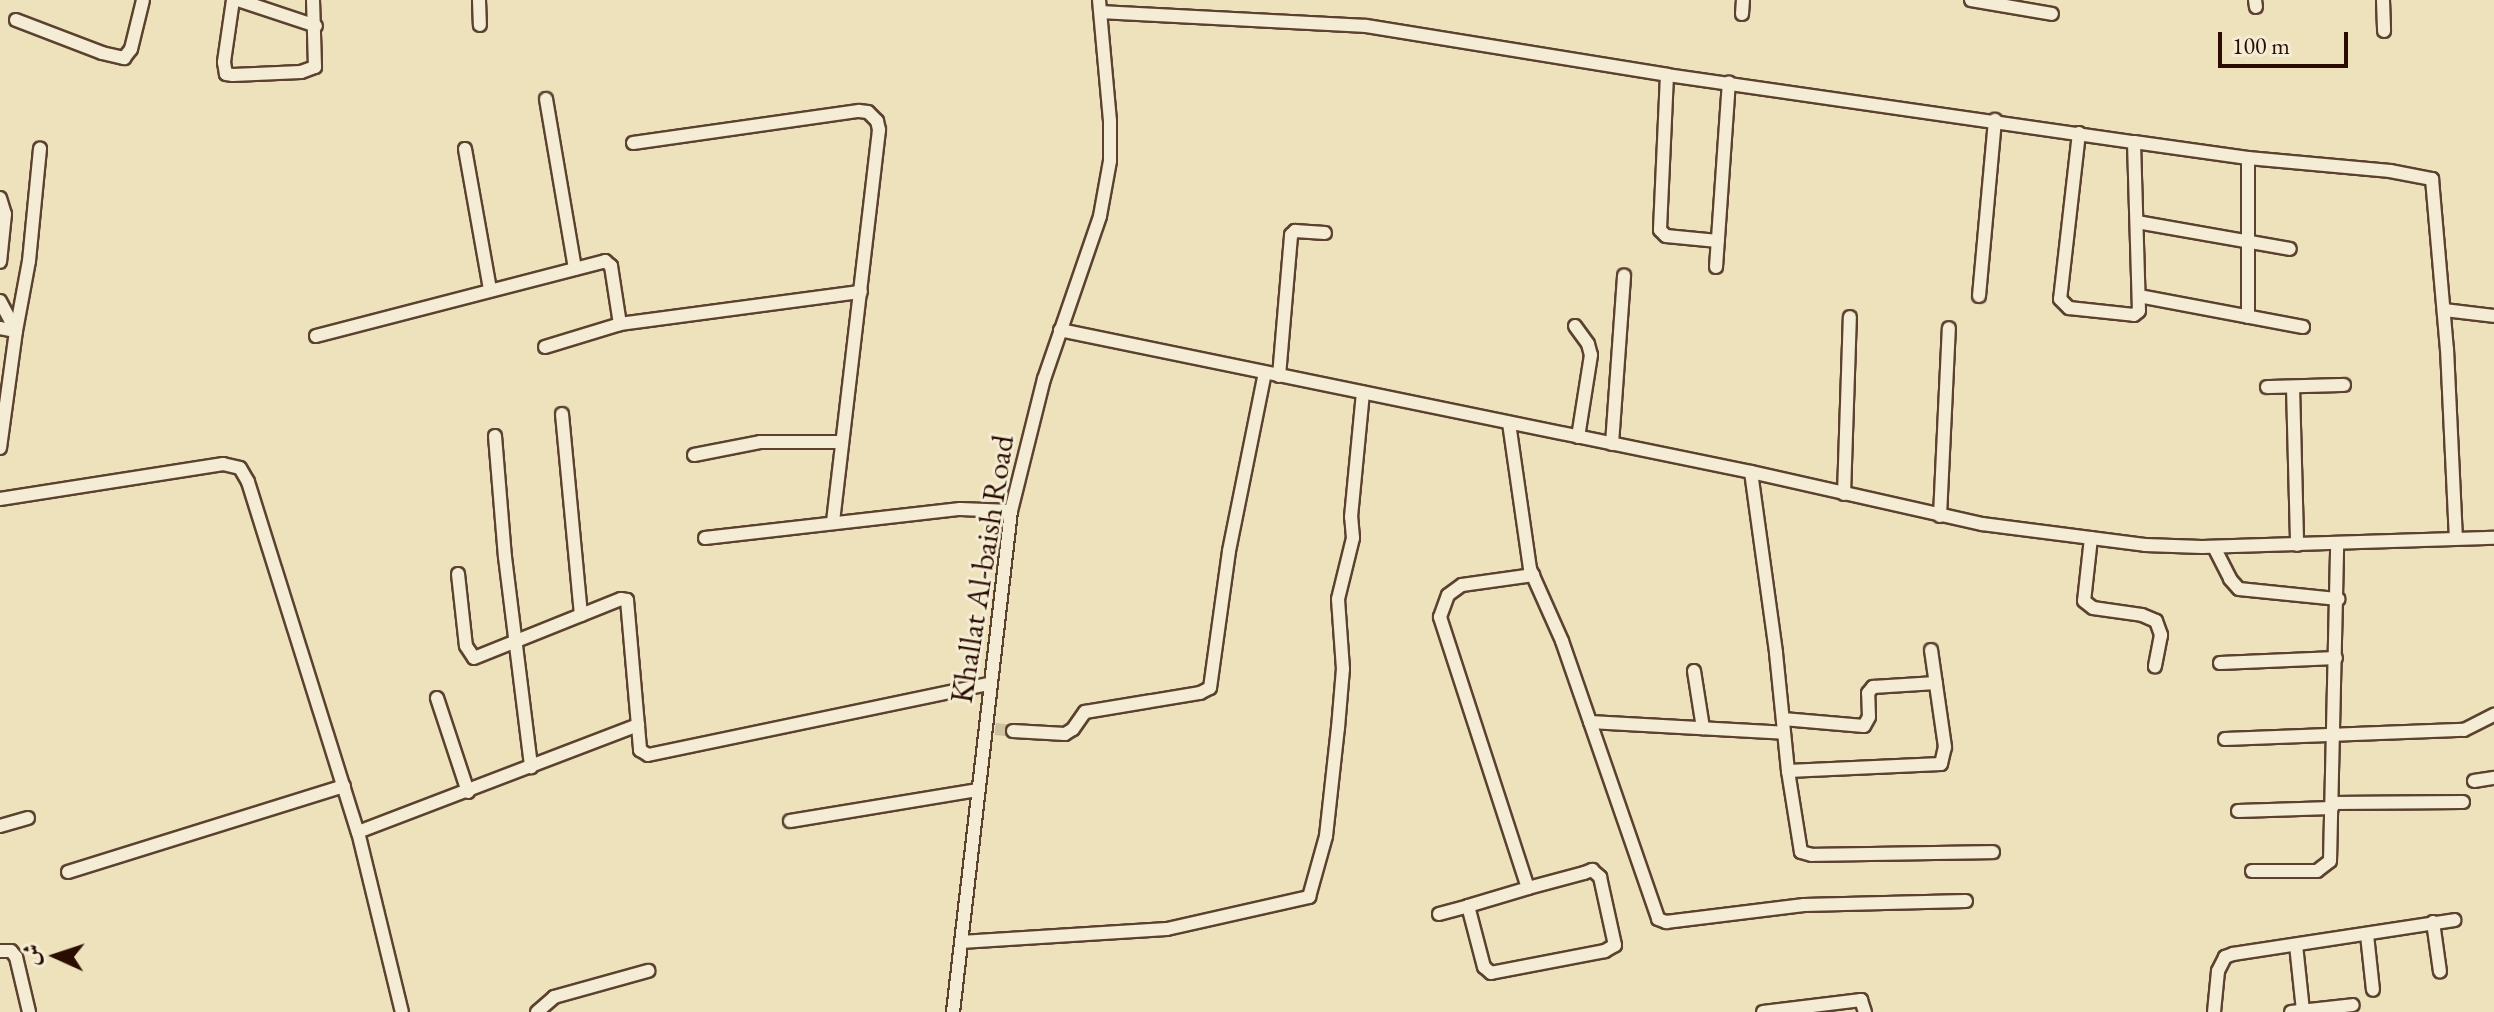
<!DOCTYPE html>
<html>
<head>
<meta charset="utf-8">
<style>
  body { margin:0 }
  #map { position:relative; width:2494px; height:1012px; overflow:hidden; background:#eee2bd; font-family:"EB Garamond",Amiri,serif }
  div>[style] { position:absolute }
  .minor-tunnel>* { height:12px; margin-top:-6px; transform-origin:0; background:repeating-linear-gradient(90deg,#d1c2a1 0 12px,transparent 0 18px) }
  .roads { filter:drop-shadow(2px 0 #5b422f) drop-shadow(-2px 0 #5b422f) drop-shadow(0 2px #5b422f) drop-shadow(0 -2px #5b422f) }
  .minor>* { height:12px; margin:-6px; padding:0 6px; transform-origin:6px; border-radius:6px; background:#f4ecd4 }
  span { translate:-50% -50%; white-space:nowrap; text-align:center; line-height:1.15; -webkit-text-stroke:6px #f4ecd4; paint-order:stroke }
  .street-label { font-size:32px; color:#2a0c00 }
  .north { position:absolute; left:16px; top:916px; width:80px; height:80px; -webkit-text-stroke:6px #f4ecd4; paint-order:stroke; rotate:273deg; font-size:22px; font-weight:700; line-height:32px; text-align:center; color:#2a0c00 }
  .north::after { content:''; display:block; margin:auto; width:28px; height:36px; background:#2a0c00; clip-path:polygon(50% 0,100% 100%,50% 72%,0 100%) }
  .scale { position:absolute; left:2218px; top:32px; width:130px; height:36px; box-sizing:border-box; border:4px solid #2a0c00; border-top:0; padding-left:10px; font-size:24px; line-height:28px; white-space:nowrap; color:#2a0c00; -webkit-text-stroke:6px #f4ecd4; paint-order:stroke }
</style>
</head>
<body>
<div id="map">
  <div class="minor-tunnel">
    <i style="left:995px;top:729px;width:18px;rotate:6deg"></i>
  </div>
  <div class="roads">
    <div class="minor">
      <i style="left:233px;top:0;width:63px;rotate:98.3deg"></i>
      <i style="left:224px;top:62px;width:12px;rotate:81deg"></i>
      <i style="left:226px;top:74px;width:7px;rotate:8deg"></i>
      <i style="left:233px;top:75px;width:68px;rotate:-2.5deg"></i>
      <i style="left:301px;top:72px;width:15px;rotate:-20deg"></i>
      <i style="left:315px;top:67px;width:67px;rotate:-91.7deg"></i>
      <i style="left:238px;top:0;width:82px;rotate:18.4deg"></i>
      <i style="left:479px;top:0;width:25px;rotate:88deg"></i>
      <i style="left:1971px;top:0;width:82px;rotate:9.8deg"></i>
      <i style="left:2255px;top:0;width:7px;rotate:82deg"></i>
      <i style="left:2383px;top:0;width:31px;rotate:88deg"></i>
      <i style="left:1101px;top:12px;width:265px;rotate:3deg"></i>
      <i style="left:1366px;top:26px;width:305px;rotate:9.2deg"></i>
      <i style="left:1667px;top:75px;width:472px;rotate:8.2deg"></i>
      <i style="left:2134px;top:142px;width:115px;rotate:8deg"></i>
      <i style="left:2248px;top:158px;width:143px;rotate:5.2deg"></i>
      <i style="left:2390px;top:171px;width:43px;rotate:10.8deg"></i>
      <i style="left:2432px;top:179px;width:171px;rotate:85deg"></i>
      <i style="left:2447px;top:349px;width:188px;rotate:87.3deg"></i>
      <i style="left:1742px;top:14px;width:14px;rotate:-86deg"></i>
      <i style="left:16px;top:20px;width:92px;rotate:21deg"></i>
      <i style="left:102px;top:53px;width:23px;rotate:13deg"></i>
      <i style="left:124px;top:58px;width:11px;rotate:-52deg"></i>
      <i style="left:131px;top:49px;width:50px;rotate:-76.2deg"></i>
      <i style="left:1667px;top:75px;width:155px;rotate:92.6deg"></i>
      <i style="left:1660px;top:230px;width:8px;rotate:45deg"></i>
      <i style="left:1666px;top:236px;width:52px;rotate:5.5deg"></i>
      <i style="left:546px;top:99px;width:172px;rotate:80.3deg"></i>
      <i style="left:2079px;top:133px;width:167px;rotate:96.5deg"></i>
      <i style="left:2060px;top:299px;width:13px;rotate:45deg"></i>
      <i style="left:2069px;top:308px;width:65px;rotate:6.1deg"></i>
      <i style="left:2134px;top:315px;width:6px;rotate:-39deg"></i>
      <i style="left:2139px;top:311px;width:169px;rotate:-91.7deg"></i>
      <i style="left:633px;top:143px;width:228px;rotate:-8.1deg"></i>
      <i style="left:859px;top:111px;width:9px;rotate:6deg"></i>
      <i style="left:868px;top:112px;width:13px;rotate:45deg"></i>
      <i style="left:877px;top:121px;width:9px;rotate:77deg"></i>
      <i style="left:879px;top:130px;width:395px;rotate:96.7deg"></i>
      <i style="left:465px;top:149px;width:143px;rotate:79.9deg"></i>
      <i style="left:0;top:198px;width:17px;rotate:73deg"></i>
      <i style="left:5px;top:214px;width:48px;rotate:95.9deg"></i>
      <i style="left:2137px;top:222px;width:155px;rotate:10deg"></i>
      <i style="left:1716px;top:267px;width:185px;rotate:-86deg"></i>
      <i style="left:1979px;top:296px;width:177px;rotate:-84.8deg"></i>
      <i style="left:2139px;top:296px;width:167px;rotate:10.7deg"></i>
      <i style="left:0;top:301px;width:34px;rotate:62deg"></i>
      <i style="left:16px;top:331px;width:71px;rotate:-79.5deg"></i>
      <i style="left:29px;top:261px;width:113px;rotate:-84.4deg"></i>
      <i style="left:2444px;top:310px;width:50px;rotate:6.8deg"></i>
      <i style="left:2248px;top:317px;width:159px;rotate:-90deg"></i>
      <i style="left:1575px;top:326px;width:22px;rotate:54deg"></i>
      <i style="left:1588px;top:344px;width:11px;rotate:75deg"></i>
      <i style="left:1591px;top:355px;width:83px;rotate:99deg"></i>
      <i style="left:0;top:328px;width:16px;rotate:11deg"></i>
      <i style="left:16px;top:331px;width:118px;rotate:97.8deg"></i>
      <i style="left:1060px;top:330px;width:705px;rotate:11.61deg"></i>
      <i style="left:1751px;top:472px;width:237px;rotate:12.7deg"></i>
      <i style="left:1982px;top:524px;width:164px;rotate:7.3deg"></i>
      <i style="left:2145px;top:545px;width:57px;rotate:2deg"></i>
      <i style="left:2202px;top:547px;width:292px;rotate:-1.8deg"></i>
      <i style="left:316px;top:336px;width:299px;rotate:-14.5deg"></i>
      <i style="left:605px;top:261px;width:8px;rotate:40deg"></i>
      <i style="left:611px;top:266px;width:59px;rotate:81.2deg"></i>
      <i style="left:545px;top:347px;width:78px;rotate:-17deg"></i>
      <i style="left:620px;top:324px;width:243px;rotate:-7.6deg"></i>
      <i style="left:1279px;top:376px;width:142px;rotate:-85.1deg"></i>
      <i style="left:1291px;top:235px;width:6px;rotate:-45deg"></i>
      <i style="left:1295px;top:231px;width:30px;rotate:4deg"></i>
      <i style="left:2267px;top:387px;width:77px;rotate:-1.5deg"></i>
      <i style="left:2293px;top:387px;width:158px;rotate:88.5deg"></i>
      <i style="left:562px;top:414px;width:202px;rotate:84.6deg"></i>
      <i style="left:1509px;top:423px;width:148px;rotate:81.8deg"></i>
      <i style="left:1530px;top:569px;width:79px;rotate:66deg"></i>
      <i style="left:1562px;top:641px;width:294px;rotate:70.9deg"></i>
      <i style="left:1658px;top:919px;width:9px;rotate:21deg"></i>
      <i style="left:1666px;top:922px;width:139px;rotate:-7deg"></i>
      <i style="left:1804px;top:905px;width:162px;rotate:-1.4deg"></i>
      <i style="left:495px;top:436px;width:121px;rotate:85.3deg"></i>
      <i style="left:505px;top:557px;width:212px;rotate:82.9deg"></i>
      <i style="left:1612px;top:444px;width:169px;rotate:-85.9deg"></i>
      <i style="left:694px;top:455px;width:67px;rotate:-11.1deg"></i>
      <i style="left:760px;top:442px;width:82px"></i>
      <i style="left:1751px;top:472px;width:183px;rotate:82.1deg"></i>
      <i style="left:1776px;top:653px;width:119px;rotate:84.2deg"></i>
      <i style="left:1788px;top:771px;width:82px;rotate:80.9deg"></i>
      <i style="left:1801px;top:852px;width:11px;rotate:15deg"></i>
      <i style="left:1812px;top:855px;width:181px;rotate:-0.9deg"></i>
      <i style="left:1844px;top:494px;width:177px;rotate:-88.1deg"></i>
      <i style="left:0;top:499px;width:226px;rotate:-8.9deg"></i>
      <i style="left:223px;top:464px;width:17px;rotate:13deg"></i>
      <i style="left:240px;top:468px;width:16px;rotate:60deg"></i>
      <i style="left:248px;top:482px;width:367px;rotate:72.6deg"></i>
      <i style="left:358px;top:832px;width:185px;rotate:76.3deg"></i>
      <i style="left:1940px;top:516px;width:188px;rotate:-87.3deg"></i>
      <i style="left:705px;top:538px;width:257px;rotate:-6.5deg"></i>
      <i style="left:960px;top:509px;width:51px;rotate:2.2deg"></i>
      <i style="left:2091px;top:538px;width:63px;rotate:96.3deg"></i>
      <i style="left:2084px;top:601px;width:11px;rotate:38deg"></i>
      <i style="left:2093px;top:608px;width:49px;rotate:8.1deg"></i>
      <i style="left:2142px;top:615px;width:15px;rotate:23deg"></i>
      <i style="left:2156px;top:621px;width:15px;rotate:70deg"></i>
      <i style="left:2161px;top:635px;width:32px;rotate:101deg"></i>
      <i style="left:2214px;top:547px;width:36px;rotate:63deg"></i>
      <i style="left:2230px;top:579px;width:13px;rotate:48deg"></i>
      <i style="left:2239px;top:589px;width:100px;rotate:5.8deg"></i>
      <i style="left:458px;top:574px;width:72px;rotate:83.7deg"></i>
      <i style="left:466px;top:646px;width:14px;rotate:56deg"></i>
      <i style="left:474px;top:658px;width:158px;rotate:-21.9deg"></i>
      <i style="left:621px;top:599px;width:6px;rotate:9deg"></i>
      <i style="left:627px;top:600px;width:151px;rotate:85deg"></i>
      <i style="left:640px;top:750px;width:9px;rotate:32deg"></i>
      <i style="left:648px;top:755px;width:348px;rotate:-11.8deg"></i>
      <i style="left:2220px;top:663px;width:116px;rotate:-2.5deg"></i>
      <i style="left:1694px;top:671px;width:58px;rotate:81deg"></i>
      <i style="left:437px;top:698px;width:99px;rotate:71.7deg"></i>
      <i style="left:1783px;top:719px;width:81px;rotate:4.9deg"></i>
      <i style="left:1864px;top:726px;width:10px;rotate:-61deg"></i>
      <i style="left:1869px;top:717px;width:24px;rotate:-92deg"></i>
      <i style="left:1868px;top:693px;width:8px;rotate:-50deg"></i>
      <i style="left:1873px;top:687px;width:63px;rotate:-3.6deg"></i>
      <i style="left:1590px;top:722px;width:194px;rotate:3.2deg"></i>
      <i style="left:1013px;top:731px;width:52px;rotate:3.3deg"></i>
      <i style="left:1065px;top:734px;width:9px;rotate:-32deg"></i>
      <i style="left:1073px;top:729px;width:21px;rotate:-55deg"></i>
      <i style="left:1085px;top:712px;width:117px;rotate:-9.4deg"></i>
      <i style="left:1200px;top:693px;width:11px;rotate:-27deg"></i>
      <i style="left:1210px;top:688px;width:138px;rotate:-82.1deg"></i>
      <i style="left:1229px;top:551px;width:182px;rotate:-78.6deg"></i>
      <i style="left:2225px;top:739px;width:239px;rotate:-2.2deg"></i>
      <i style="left:2464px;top:730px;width:34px;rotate:-27deg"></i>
      <i style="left:1788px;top:771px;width:153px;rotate:-2.6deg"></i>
      <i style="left:1941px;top:764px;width:17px;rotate:-77deg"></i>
      <i style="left:1945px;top:747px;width:98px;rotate:-98.2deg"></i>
      <i style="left:2474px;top:781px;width:20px;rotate:-9deg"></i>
      <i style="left:2332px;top:803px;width:131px;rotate:-0.4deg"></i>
      <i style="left:2238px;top:811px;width:94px;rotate:-1.8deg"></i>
      <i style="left:790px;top:821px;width:191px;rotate:-9.4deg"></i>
      <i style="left:0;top:826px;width:29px;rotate:-16deg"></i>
      <i style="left:358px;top:832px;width:300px;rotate:-20.9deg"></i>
      <i style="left:2252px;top:871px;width:65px"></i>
      <i style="left:2317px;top:871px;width:16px;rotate:-38deg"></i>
      <i style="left:2330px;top:861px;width:317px;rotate:-88.7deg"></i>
      <i style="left:68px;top:872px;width:289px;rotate:-17.3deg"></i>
      <i style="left:1528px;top:888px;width:285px;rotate:-108deg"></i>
      <i style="left:1440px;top:617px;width:23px;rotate:-70deg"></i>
      <i style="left:1448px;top:595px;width:17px;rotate:-36deg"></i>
      <i style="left:1462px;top:585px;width:72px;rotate:-8deg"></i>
      <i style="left:1439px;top:914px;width:30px;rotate:-15deg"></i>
      <i style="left:1468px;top:906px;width:63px;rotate:-16.7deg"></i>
      <i style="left:1528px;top:888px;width:58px;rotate:-15deg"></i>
      <i style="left:1584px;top:873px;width:9px;rotate:-21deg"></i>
      <i style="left:1592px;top:870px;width:11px;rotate:41deg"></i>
      <i style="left:1600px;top:877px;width:70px;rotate:77.6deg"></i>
      <i style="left:1615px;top:945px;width:12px;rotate:149deg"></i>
      <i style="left:1605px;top:951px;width:116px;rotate:169.1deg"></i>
      <i style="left:1491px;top:973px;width:9px;rotate:-139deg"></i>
      <i style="left:1484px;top:967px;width:63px;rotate:-104.7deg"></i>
      <i style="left:2433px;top:922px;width:50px;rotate:82deg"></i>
      <i style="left:2367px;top:935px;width:55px;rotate:83.8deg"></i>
      <i style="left:961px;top:942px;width:206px;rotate:-3.6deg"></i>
      <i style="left:1167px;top:929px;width:146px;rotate:-12.7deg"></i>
      <i style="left:1309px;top:897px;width:63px;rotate:-74.4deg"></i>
      <i style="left:1326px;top:836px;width:109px;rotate:-83.7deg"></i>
      <i style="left:1338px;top:728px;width:59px;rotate:-85.2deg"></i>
      <i style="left:1343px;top:669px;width:70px;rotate:-94.1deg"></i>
      <i style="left:1338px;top:599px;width:63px;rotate:-76.2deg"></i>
      <i style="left:1353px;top:538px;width:21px;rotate:-95deg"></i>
      <i style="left:1351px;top:517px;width:125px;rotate:-84.5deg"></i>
      <i style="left:2296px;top:945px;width:66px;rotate:83.9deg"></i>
      <i style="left:0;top:951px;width:11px"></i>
      <i style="left:11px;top:951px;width:8px;rotate:50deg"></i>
      <i style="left:16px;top:957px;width:57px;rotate:76.7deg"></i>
      <i style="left:537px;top:1012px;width:23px;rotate:-41deg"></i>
      <i style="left:554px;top:997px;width:98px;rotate:-15.5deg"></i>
      <i style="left:953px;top:1012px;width:504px;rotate:-83.4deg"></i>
      <i style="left:1011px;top:511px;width:136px;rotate:-76deg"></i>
      <i style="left:1044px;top:379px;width:172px;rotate:-71deg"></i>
      <i style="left:1100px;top:216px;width:56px;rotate:-79.7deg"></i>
      <i style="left:1110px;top:161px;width:40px;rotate:-90deg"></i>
      <i style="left:1110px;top:121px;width:121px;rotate:-95.2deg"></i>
      <i style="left:1763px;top:1012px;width:99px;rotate:-7deg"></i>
      <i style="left:1861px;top:1000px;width:13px;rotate:72deg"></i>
      <i style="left:2214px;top:1012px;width:41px;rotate:-84.4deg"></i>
      <i style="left:2218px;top:971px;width:16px;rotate:-63deg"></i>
      <i style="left:2225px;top:957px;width:9px;rotate:-21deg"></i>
      <i style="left:2233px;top:954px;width:224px;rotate:-8.7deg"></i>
      <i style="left:2291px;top:1012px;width:62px;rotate:-6.4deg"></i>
    </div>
  </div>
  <div class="street-label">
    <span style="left:982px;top:569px;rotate:-81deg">Khallat Al-baish Road</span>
  </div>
  <div class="north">ش</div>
  <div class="scale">100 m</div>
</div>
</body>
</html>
